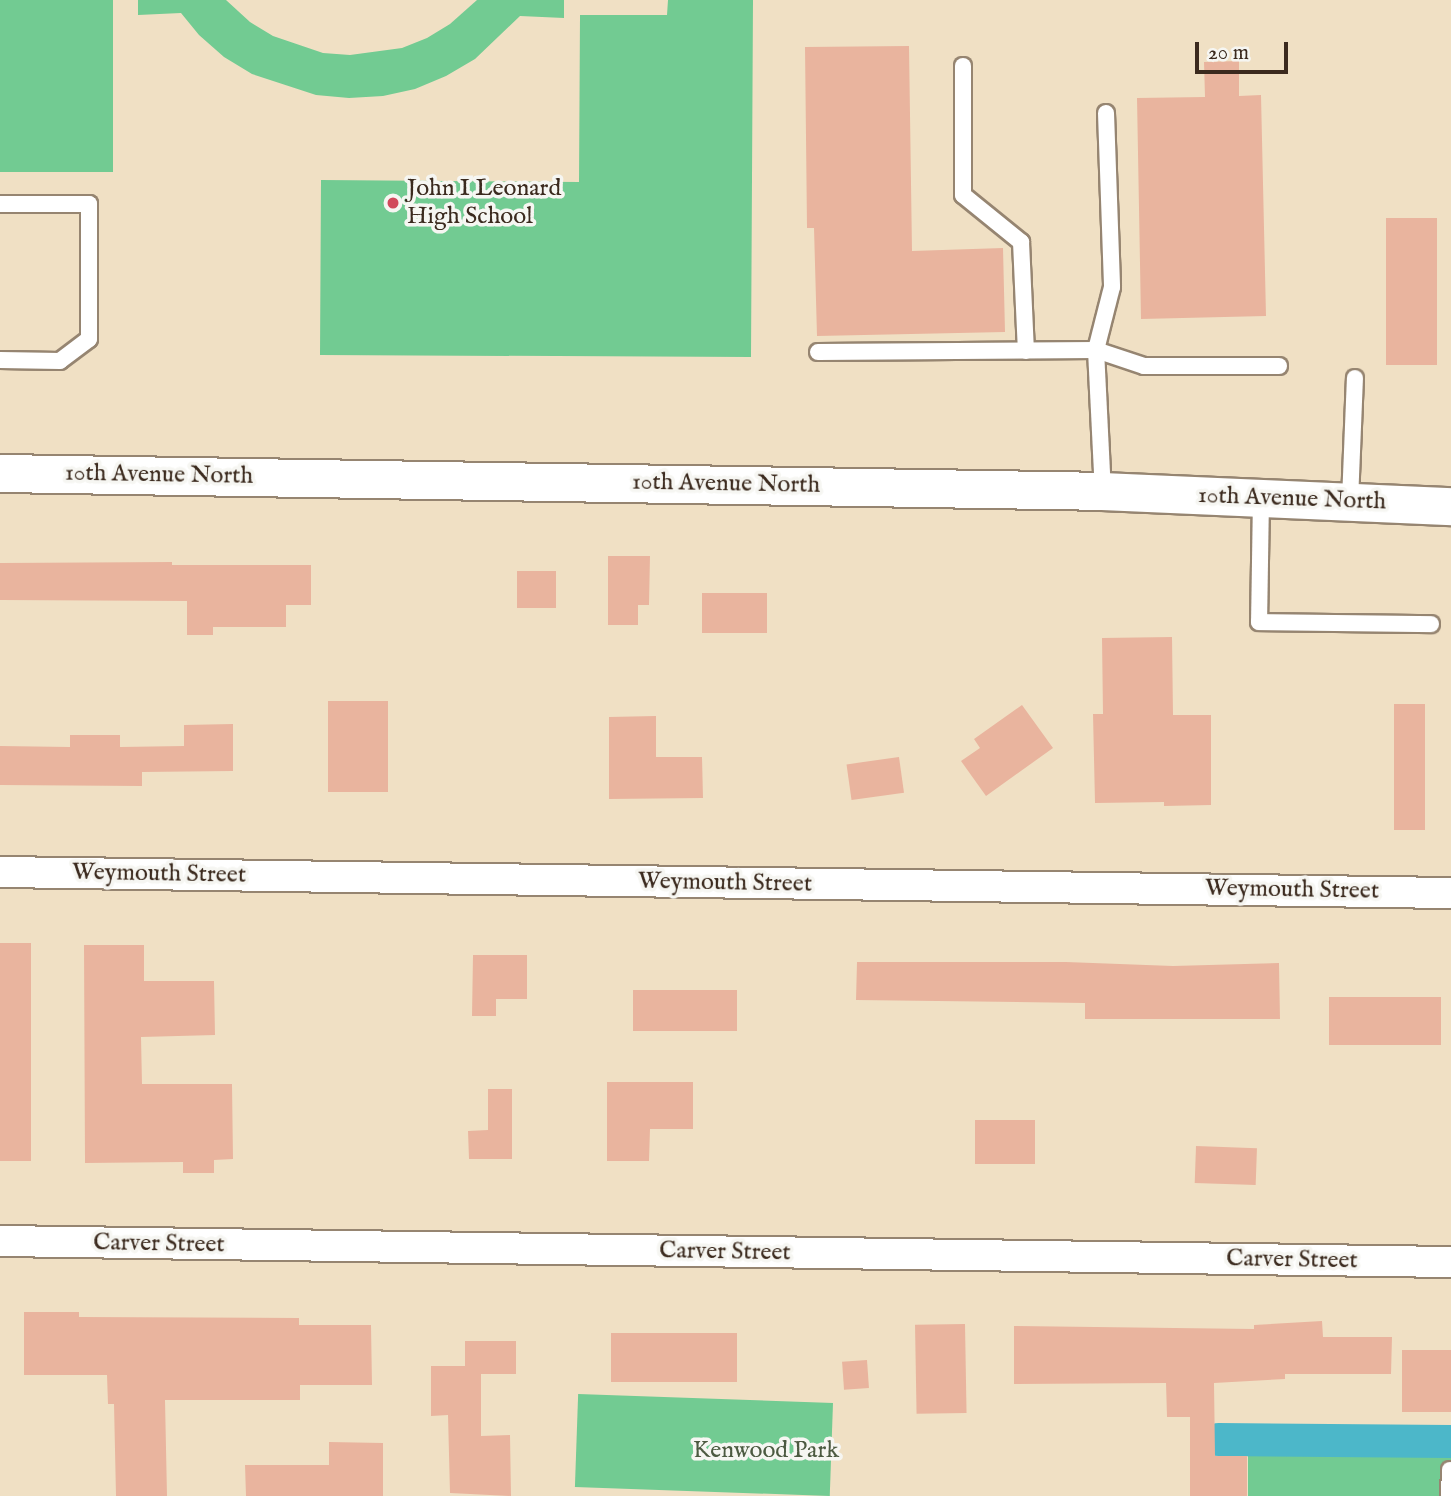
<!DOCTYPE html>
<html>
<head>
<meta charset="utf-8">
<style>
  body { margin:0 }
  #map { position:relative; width:1451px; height:1496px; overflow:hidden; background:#f0e0c4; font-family:"IM FELL English",serif }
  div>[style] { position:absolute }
  .green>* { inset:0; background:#72cb92; transform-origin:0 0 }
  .canal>* { height:33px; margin:-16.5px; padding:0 16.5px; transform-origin:16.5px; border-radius:16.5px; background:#4cb7c9 }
  .building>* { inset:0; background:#e9b49e; transform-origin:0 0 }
  .roads { filter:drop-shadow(2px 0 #968571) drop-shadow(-2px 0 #968571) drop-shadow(0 2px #968571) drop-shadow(0 -2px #968571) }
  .service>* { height:16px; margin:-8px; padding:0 8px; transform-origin:8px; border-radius:8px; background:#fff }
  .minor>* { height:30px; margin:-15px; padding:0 15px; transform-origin:15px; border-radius:15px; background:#fff }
  .tertiary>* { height:37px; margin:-18.5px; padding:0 18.5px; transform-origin:18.5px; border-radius:18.5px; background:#fff }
  .dots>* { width:19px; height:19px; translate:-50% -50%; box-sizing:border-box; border:4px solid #f6f6f2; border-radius:50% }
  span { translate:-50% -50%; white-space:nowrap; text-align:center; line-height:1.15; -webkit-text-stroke:7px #f6f6f2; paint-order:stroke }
  .poi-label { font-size:24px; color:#3b2a1e }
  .left { translate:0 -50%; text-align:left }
  .street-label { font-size:24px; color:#3b2a1e }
  .park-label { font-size:24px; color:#4c5a41 }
  .scale { position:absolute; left:1195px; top:42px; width:93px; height:32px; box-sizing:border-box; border:4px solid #3b2a1e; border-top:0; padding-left:9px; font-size:21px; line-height:24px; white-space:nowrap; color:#3b2a1e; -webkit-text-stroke:5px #f6f6f2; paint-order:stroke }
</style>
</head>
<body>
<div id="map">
  <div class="green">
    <i style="left:0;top:0;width:113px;height:172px"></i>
    <i style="clip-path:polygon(138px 0,226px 0,250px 22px,273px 36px,323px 53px,350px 55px,402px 48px,427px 38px,450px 24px,477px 0,564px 0,564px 18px,520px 16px,475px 59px,446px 76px,415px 89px,383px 96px,349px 98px,316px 95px,252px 74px,224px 57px,199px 35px,181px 13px,138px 15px)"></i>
    <i style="clip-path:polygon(668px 0,753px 0,751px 357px,320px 355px,321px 180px,579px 182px,580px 15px,667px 15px)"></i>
    <i style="left:833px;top:1403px;width:93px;height:255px;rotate:92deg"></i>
    <i style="left:1451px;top:1442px;width:54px;height:203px;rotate:90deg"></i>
  </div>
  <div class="canal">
    <i style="left:1218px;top:1439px;width:233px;rotate:0.5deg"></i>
  </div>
  <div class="building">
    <i style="clip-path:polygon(909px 46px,912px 251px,1003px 248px,1005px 332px,817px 336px,814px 228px,807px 228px,805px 47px)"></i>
    <i style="clip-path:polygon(1239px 61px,1239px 96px,1261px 95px,1266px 316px,1141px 319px,1137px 98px,1205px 97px,1204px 62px)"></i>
    <i style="left:1386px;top:218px;width:51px;height:147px"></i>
    <i style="clip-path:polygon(608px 556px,650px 556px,649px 605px,638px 605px,638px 625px,608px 625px)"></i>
    <i style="clip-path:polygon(172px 562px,172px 565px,311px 565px,311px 605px,286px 605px,286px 627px,213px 627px,213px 635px,187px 635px,187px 601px,0 600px,0 563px)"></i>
    <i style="left:517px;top:571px;width:39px;height:37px"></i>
    <i style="left:702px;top:593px;width:65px;height:40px"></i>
    <i style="clip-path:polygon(1172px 637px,1173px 715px,1211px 715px,1211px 805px,1164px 806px,1164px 802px,1095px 803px,1093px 714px,1103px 714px,1102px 638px)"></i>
    <i style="left:328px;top:701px;width:60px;height:91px"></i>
    <i style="left:1394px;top:704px;width:31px;height:126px"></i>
    <i style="clip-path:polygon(1022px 705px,1053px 748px,986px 796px,961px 761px,980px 748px,974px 739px)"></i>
    <i style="clip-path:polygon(656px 716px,656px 757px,702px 757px,703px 798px,609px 799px,609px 717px)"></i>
    <i style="clip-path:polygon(233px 724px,233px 771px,142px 772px,142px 786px,0 785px,0 746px,70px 747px,70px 735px,120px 735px,120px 747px,184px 746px,184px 725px)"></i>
    <i style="left:899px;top:757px;width:36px;height:53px;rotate:82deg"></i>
    <i style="left:0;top:943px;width:31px;height:218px"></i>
    <i style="clip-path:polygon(84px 945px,144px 945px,144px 981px,214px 981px,215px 1035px,141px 1037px,142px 1084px,232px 1084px,233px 1159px,214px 1160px,214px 1173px,183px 1173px,183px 1162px,85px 1163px)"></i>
    <i style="clip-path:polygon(473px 955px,527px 955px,527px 999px,496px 999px,496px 1016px,472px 1016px)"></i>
    <i style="clip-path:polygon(857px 962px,1066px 962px,1173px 966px,1279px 963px,1280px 1019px,1085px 1019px,1085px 1003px,856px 1000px)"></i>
    <i style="left:737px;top:990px;width:41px;height:104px;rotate:90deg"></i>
    <i style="left:1441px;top:997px;width:48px;height:112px;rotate:90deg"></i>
    <i style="clip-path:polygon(607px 1082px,693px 1082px,693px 1129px,650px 1129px,649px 1161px,607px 1161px)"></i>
    <i style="clip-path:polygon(488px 1089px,512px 1089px,512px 1159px,469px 1159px,468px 1131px,488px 1130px)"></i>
    <i style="left:975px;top:1120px;width:60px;height:44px"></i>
    <i style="left:1196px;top:1146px;width:61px;height:37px;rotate:2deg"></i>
    <i style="clip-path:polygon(24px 1312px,79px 1312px,79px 1317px,299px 1318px,299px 1325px,371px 1325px,372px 1385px,300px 1385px,300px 1400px,165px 1400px,167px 1496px,116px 1496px,114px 1404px,108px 1404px,107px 1375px,24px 1375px)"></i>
    <i style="clip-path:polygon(1322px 1321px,1323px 1337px,1392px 1337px,1391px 1374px,1285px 1374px,1285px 1379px,1214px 1383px,1215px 1456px,1247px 1456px,1247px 1496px,1190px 1496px,1190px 1417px,1167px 1417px,1166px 1383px,1014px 1384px,1014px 1326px,1254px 1329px,1254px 1325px)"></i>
    <i style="left:965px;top:1324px;width:89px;height:50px;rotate:89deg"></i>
    <i style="left:611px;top:1333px;width:126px;height:49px"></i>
    <i style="clip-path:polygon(465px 1341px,516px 1341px,516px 1374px,481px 1374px,481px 1436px,510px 1435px,511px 1496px,450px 1493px,448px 1415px,431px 1416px,431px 1366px,465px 1366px)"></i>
    <i style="left:1451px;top:1350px;width:62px;height:49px;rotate:90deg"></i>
    <i style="left:867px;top:1360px;width:28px;height:25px;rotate:86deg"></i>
    <i style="clip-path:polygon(329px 1442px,383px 1443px,383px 1496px,246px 1496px,245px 1465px,329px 1465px)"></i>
  </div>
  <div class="roads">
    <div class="service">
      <i style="left:963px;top:66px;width:129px;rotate:90deg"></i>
      <i style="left:963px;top:195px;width:75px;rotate:39deg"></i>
      <i style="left:1021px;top:242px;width:109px;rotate:87.4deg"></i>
      <i style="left:1106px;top:113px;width:174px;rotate:88deg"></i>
      <i style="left:1112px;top:287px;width:65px;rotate:104.3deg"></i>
      <i style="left:1096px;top:350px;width:51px;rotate:18.4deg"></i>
      <i style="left:1144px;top:366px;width:135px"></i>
      <i style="left:0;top:204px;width:89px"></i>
      <i style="left:89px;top:204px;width:135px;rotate:90deg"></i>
      <i style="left:89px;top:339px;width:36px;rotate:143deg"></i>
      <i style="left:60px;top:361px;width:60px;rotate:-179deg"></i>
      <i style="left:818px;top:352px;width:278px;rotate:-0.4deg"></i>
      <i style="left:1096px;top:350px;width:141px;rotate:87.2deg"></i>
      <i style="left:1261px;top:498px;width:124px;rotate:90.9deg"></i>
      <i style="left:1259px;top:622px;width:172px;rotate:0.7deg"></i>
      <i style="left:1350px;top:501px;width:123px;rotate:-87.7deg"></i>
      <i style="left:1449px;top:1496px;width:26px;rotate:-88deg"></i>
    </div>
    <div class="minor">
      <i style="left:0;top:872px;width:1451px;rotate:0.83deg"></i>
      <i style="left:0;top:1241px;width:1451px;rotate:0.83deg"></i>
    </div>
    <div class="tertiary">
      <i style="left:0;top:473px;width:1103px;rotate:0.93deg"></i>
      <i style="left:1103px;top:491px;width:348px;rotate:2.5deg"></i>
    </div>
  </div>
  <div class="dots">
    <i style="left:393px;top:203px;background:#d1495b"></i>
  </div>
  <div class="poi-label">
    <span class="left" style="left:407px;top:203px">John I Leonard<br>High School</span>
  </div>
  <div class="street-label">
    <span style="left:159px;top:475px;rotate:1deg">10th Avenue North</span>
    <span style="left:726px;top:484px;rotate:1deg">10th Avenue North</span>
    <span style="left:1292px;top:499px;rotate:2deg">10th Avenue North</span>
    <span style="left:159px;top:874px;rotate:1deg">Weymouth Street</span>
    <span style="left:725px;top:883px;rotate:1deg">Weymouth Street</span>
    <span style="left:1292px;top:890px;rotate:1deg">Weymouth Street</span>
    <span style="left:159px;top:1244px;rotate:1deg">Carver Street</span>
    <span style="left:725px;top:1252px;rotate:1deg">Carver Street</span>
    <span style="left:1292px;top:1260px;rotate:1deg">Carver Street</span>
  </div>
  <div class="park-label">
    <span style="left:766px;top:1451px">Kenwood Park</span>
  </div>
  <div class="scale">20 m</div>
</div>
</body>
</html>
